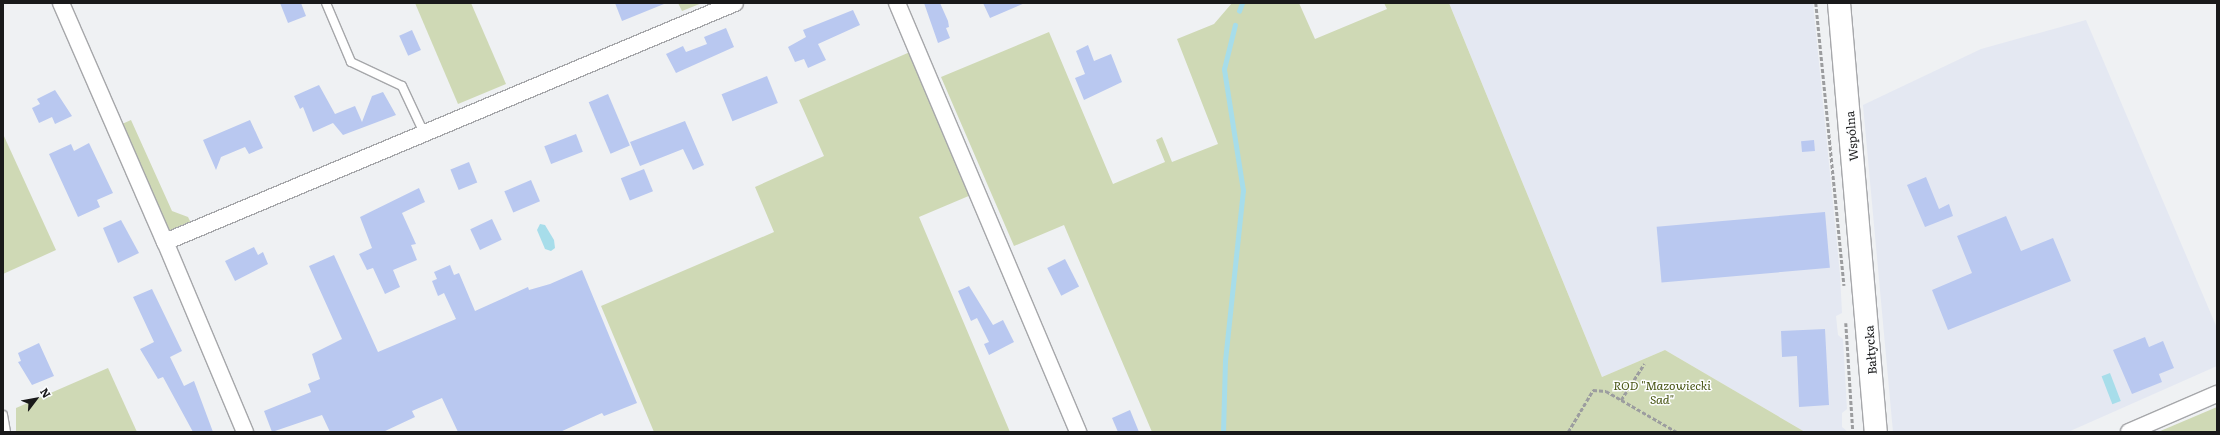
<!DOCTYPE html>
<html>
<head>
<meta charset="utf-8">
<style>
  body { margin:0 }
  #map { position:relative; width:2220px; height:435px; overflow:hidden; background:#eff1f3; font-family:Literata,serif }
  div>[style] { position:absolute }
  .built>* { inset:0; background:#e4e8f2 }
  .green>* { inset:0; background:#cfd9b5 }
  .water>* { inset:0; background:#a7ddea; transform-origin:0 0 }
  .stream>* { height:4.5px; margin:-2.25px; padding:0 2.25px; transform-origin:2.25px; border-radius:2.25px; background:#a7ddea }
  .building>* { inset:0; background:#b9c8f0; transform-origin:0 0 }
  .path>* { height:2.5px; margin-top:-1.25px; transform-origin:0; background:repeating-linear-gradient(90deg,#9c9d9f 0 4px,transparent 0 6px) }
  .roads { filter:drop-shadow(1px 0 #a6a7aa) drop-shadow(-1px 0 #a6a7aa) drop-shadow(0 1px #a6a7aa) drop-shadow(0 -1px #a6a7aa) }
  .lane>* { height:8px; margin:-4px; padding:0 4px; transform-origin:4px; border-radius:4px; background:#fff }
  .street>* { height:16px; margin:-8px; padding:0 8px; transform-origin:8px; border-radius:8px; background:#fff }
  .secondary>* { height:22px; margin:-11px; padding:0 11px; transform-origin:11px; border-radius:11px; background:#fff }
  span { translate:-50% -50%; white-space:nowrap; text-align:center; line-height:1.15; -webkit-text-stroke:3px #fdfeff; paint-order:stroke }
  .street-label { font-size:12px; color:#19191a }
  .park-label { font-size:12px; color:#475413; font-style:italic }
  .frame { position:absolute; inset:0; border:4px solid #19191a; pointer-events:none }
  .north { position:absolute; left:16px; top:379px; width:40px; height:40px; -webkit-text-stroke:3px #fdfeff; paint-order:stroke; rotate:58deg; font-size:11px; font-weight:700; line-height:16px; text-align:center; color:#19191a }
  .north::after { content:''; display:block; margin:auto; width:14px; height:18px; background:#19191a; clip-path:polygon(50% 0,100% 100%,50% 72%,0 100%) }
</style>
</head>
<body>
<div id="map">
  <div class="built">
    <i style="clip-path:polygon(1449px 3px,1813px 3px,1840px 274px,1842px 313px,1836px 316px,1838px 335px,1843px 339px,1847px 409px,1842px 413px,1842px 427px,1848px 432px,1805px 432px,1665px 350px,1602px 377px)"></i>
    <i style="clip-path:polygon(2086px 20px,2217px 328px,2217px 366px,2068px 432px,1893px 432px,1863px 105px,1981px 49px)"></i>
  </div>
  <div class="green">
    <i style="clip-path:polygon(415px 3px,471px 3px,506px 84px,458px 104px)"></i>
    <i style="clip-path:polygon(678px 3px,702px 3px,682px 11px)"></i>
    <i style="clip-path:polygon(1232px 3px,1299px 3px,1315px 39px,1387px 9px,1384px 3px,1449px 3px,1602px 377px,1665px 350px,1805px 432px,1152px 432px,1064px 225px,1014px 246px,941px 77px,1049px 32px,1113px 184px,1165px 162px,1156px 140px,1162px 137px,1172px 162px,1218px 144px,1177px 39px,1214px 24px)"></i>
    <i style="clip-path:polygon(910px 52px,971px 195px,919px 217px,1010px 432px,654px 432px,601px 306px,774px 232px,755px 187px,824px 156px,799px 100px)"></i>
    <i style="clip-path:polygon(131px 120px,172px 211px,188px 217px,191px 223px,170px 233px,122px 124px)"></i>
    <i style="clip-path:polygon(3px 134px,56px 250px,3px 274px)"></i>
    <i style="clip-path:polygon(108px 368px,137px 432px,16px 432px,16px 408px)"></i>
    <i style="clip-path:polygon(2217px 407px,2217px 432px,2158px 432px)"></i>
  </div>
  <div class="water">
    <i style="clip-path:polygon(540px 224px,545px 225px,554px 240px,555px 248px,551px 251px,545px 249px,537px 230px)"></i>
    <i style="left:2110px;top:373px;width:30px;height:9px;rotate:69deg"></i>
  </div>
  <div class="stream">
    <i style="left:1239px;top:11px;width:9px;rotate:-69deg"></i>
    <i style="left:1223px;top:432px;width:71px;rotate:-88.4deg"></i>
    <i style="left:1225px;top:361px;width:171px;rotate:-84deg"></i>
    <i style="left:1243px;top:191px;width:123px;rotate:-98.9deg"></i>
    <i style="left:1224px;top:69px;width:45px;rotate:-76deg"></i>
  </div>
  <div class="building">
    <i style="clip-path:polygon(280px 3px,301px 3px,306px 16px,288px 23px)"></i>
    <i style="clip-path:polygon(615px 3px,664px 3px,664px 4px,622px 21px)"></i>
    <i style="clip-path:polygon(924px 3px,940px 3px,948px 21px,949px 27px,946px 28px,950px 38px,938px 43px)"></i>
    <i style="clip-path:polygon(983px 3px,1025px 3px,990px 18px)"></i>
    <i style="clip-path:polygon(853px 10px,860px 25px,818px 44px,826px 60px,808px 68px,804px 59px,795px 62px,788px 47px,806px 37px,803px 30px)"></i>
    <i style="clip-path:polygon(726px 28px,734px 47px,676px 73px,666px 54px,683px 46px,686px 52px,707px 44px,704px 37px)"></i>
    <i style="left:412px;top:30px;width:22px;height:14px;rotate:66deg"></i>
    <i style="clip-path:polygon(1088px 45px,1094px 61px,1111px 54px,1122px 82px,1084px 100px,1075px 78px,1085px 74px,1076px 51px)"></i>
    <i style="left:767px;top:76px;width:29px;height:49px;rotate:68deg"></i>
    <i style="clip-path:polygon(319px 85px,335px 114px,355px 106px,362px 122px,372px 96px,383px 92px,396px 115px,343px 135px,333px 123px,313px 132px,303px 107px,300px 109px,294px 96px)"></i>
    <i style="clip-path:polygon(55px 90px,72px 116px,55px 124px,52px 117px,39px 123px,32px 108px,40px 104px,37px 99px)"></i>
    <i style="left:608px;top:94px;width:56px;height:21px;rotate:67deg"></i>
    <i style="clip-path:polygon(250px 120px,263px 148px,249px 154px,245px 147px,221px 157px,216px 170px,203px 140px)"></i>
    <i style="clip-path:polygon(685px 121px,704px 165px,693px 170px,683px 149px,640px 166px,630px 142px)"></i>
    <i style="left:576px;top:134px;width:19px;height:34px;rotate:69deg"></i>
    <i style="left:1814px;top:140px;width:11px;height:13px;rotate:85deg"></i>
    <i style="clip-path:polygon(89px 143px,113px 193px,97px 200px,100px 207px,78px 217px,49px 154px,71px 144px,74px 151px)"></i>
    <i style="left:469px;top:162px;width:22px;height:20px;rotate:68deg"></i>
    <i style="left:644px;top:169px;width:24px;height:25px;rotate:68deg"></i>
    <i style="clip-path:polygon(1926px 177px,1939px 209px,1949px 204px,1953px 216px,1925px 227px,1907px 185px)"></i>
    <i style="left:531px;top:180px;width:23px;height:29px;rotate:67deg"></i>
    <i style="clip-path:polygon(419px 188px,425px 202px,402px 213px,416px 244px,411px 245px,417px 260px,393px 270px,400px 287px,385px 294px,373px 268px,367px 270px,359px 254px,372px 248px,360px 217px)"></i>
    <i style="left:1825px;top:212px;width:56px;height:169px;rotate:85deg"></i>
    <i style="clip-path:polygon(2006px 216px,2021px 251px,2053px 238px,2071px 281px,1948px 330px,1932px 290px,1972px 273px,1957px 236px)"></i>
    <i style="left:492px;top:219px;width:23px;height:24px;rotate:65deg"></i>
    <i style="clip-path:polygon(121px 220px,139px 253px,118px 263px,103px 228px)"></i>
    <i style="clip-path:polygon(254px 247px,258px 255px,263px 252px,268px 264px,235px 281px,225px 261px)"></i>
    <i style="clip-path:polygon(334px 255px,378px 352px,456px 319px,444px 293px,438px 296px,432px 281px,437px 279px,434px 272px,450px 265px,454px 275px,459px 273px,475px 311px,528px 287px,529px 290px,550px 284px,582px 270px,637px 403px,604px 416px,602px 413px,560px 432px,458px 432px,442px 398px,412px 411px,415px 417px,383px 432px,330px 432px,322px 415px,272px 432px,264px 411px,311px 392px,308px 384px,320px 379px,312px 354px,342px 339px,309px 266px)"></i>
    <i style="left:1065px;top:259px;width:31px;height:20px;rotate:63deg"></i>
    <i style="clip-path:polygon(969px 286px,993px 325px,1003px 320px,1014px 342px,989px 355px,984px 344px,989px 342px,977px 318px,971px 321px,958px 291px)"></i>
    <i style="clip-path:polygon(152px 289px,182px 351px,170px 357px,184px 386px,194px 381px,213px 432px,193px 432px,163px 377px,158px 379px,140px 349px,154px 342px,133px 297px)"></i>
    <i style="clip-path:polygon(1825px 329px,1829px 405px,1799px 407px,1797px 356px,1782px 357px,1781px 331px)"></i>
    <i style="clip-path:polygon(2145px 337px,2149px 347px,2163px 341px,2174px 368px,2159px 374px,2162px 382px,2132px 394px,2113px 350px)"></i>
    <i style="clip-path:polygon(39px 343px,54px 376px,32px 385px,18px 362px,21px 361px,18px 353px)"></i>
    <i style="clip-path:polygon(1130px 410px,1139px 432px,1118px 432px,1112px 418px)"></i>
  </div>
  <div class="path">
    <i style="left:1816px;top:3px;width:284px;rotate:84.3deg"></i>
    <i style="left:1846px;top:323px;width:109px;rotate:86.3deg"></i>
    <i style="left:1621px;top:400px;width:43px;rotate:-57.4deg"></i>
    <i style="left:1568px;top:432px;width:49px;rotate:-59.2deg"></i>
    <i style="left:1593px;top:390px;width:13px;rotate:4deg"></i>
    <i style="left:1606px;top:391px;width:82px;rotate:30deg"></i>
  </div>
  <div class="roads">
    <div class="lane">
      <i style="left:326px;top:3px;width:64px;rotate:67deg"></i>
      <i style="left:351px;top:62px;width:56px;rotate:25.2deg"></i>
      <i style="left:402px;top:86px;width:52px;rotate:64.9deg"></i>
      <i style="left:3px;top:415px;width:17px;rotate:80deg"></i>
    </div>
    <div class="street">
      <i style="left:61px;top:3px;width:261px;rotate:66.5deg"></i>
      <i style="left:897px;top:3px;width:466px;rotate:67.1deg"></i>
      <i style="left:245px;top:432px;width:206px;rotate:-112.8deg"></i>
      <i style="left:165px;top:242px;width:618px;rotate:-22.75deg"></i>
      <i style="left:2129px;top:432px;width:96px;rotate:-23.4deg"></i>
    </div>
    <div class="secondary">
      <i style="left:1839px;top:3px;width:431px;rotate:85.1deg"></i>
    </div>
  </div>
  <div class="street-label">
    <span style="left:1852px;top:136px;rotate:-95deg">Wspólna</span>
    <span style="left:1871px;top:350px;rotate:-94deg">Bałtycka</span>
  </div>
  <div class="park-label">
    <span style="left:1662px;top:393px">ROD "Mazowiecki<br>Sad"</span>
  </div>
  <div class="frame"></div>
  <div class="north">N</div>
</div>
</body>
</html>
